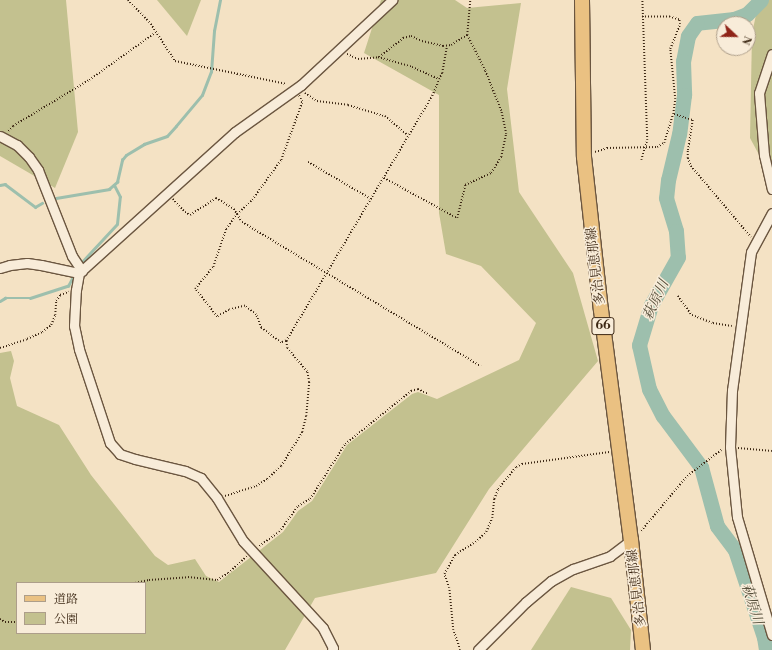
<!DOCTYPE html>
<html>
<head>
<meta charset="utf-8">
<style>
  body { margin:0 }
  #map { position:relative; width:772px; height:650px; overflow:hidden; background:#f4e2c4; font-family:"Libre Bodoni","Noto Serif JP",serif }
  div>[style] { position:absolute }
  .green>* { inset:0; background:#c3c18f }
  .stream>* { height:2.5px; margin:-1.25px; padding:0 1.25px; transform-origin:1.25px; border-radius:1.25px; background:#9dbfad }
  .river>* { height:15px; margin:-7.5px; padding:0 7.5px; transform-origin:7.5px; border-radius:7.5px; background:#9dbfad }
  .path>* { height:1.5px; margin-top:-0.75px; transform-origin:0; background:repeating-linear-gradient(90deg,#3d2814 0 1px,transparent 0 3px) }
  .roads { filter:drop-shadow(1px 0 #6b5640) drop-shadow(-1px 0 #6b5640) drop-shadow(0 1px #6b5640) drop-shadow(0 -1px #6b5640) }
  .street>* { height:9px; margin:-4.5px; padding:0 4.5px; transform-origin:4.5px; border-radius:4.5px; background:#f8ecd9 }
  .primary>* { height:14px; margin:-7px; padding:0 7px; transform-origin:7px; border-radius:7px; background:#eac182 }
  span { translate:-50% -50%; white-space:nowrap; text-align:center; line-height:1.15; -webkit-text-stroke:3px #f8ecd9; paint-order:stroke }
  .shield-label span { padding:1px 3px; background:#f8ecd9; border:1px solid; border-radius:3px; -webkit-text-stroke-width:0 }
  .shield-label { font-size:12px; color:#3d2814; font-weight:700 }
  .street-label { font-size:13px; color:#3d2814 }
  .water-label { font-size:14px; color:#554e3a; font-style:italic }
  .legend { position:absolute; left:16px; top:582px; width:130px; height:52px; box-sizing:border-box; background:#f8ecd9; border:1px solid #ad9e8a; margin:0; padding:5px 7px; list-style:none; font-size:12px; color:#3d2814 }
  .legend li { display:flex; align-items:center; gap:8px; height:20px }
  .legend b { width:20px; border:1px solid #ad9e8a }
  .north { position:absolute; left:716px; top:16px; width:40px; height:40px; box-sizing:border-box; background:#f8ecd9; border:1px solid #ad9e8a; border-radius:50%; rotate:112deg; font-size:11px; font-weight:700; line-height:16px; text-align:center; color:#3d2814 }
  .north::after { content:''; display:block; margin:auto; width:14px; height:18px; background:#8f2418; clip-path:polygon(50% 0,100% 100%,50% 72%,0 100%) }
</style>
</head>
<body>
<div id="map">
  <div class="green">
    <i style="clip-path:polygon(0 0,66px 0,78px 132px,55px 188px,0 156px)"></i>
    <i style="clip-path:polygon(157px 0,201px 0,187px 36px)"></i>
    <i style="clip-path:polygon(evenodd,381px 0,455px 0,467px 8px,521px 3px,507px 89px,519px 192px,573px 273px,598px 361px,489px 489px,436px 573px,315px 598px,285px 650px,0 650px,0 353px,11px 351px,14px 361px,10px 378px,17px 406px,59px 425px,91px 475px,155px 556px,168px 565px,195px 559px,206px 576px,219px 582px,283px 532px,298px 511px,312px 501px,347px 445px,412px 394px,418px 392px,437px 399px,519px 360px,536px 323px,481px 266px,446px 254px,439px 213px,439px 95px,364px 53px,381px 0,17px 583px,145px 583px,145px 633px,17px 633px,17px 583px)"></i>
    <i style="clip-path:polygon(759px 0,772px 0,772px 179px,750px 138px,752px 34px)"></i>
    <i style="clip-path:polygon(571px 587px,611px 598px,631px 630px,630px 650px,531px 650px)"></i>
  </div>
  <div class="stream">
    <i style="left:0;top:185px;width:5px;rotate:-11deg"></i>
    <i style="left:5px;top:184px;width:38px;rotate:37deg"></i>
    <i style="left:35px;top:207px;width:8px;rotate:-30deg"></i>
    <i style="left:56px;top:198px;width:54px;rotate:-9.6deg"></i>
    <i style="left:109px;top:189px;width:11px;rotate:-41deg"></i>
    <i style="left:117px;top:182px;width:23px;rotate:-77deg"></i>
    <i style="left:122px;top:160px;width:6px;rotate:-51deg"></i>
    <i style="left:126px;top:155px;width:21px;rotate:-31deg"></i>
    <i style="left:144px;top:144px;width:24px;rotate:-19deg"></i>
    <i style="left:167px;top:136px;width:13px;rotate:-48deg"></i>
    <i style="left:176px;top:126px;width:40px;rotate:-50deg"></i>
    <i style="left:202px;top:95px;width:25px;rotate:-69deg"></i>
    <i style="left:211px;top:72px;width:41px;rotate:-85.8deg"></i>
    <i style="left:214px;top:31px;width:32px;rotate:-79deg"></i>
    <i style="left:80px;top:264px;width:54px;rotate:-47.2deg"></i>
    <i style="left:117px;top:224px;width:27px;rotate:-84deg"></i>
    <i style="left:120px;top:197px;width:13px;rotate:-117deg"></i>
    <i style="left:0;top:301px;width:6px;rotate:-31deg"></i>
    <i style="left:5px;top:298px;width:25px"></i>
    <i style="left:30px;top:298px;width:40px;rotate:-18deg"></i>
    <i style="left:68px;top:286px;width:15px;rotate:-62deg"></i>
  </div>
  <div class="river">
    <i style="left:761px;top:0;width:20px;rotate:135deg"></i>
    <i style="left:747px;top:14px;width:14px;rotate:159deg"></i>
    <i style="left:734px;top:19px;width:37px;rotate:174deg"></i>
    <i style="left:697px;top:23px;width:16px;rotate:125deg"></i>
    <i style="left:688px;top:36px;width:25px;rotate:101deg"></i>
    <i style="left:683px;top:61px;width:34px;rotate:88deg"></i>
    <i style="left:684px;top:95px;width:39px;rotate:97deg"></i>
    <i style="left:679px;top:134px;width:47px;rotate:103.4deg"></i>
    <i style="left:668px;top:180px;width:18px;rotate:96deg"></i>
    <i style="left:666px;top:198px;width:34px;rotate:73deg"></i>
    <i style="left:676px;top:231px;width:26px;rotate:86deg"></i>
    <i style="left:678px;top:257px;width:55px;rotate:119.4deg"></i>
    <i style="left:651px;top:305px;width:42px;rotate:106.7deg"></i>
    <i style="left:639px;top:345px;width:45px;rotate:77.2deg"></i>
    <i style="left:649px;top:389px;width:30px;rotate:63deg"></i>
    <i style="left:663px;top:416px;width:64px;rotate:53.3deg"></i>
    <i style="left:701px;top:467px;width:61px;rotate:74.8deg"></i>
    <i style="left:717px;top:526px;width:30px;rotate:53deg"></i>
    <i style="left:735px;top:550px;width:92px;rotate:71.6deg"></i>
    <i style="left:764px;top:637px;width:13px;rotate:81deg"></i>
  </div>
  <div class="path">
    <i style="left:128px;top:0;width:33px;rotate:46deg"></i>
    <i style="left:151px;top:24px;width:44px;rotate:57deg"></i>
    <i style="left:175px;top:61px;width:114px;rotate:11.6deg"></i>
    <i style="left:347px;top:54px;width:12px;rotate:24deg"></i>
    <i style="left:358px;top:59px;width:21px;rotate:-5deg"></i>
    <i style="left:379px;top:57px;width:31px;rotate:-38deg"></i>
    <i style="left:403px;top:38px;width:8px;rotate:-14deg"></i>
    <i style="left:411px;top:36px;width:12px;rotate:24deg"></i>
    <i style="left:422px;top:41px;width:22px;rotate:13deg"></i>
    <i style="left:443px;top:46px;width:8px;rotate:-7deg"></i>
    <i style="left:451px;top:45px;width:19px;rotate:-32deg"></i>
    <i style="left:467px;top:35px;width:35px;rotate:-85deg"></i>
    <i style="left:378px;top:57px;width:35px;rotate:16deg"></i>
    <i style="left:412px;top:67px;width:30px;rotate:24deg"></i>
    <i style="left:305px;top:93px;width:14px;rotate:34deg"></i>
    <i style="left:317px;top:101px;width:31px;rotate:7deg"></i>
    <i style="left:348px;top:105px;width:39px;rotate:17deg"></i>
    <i style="left:385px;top:116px;width:30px;rotate:40deg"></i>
    <i style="left:674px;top:114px;width:20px;rotate:18deg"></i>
    <i style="left:693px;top:120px;width:31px;rotate:99deg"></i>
    <i style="left:688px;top:151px;width:7px;rotate:90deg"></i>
    <i style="left:688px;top:158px;width:9px;rotate:69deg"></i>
    <i style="left:691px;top:166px;width:93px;rotate:49.8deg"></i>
    <i style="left:8px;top:131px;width:7px;rotate:-45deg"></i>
    <i style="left:13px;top:126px;width:89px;rotate:-31.2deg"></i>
    <i style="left:89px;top:80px;width:82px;rotate:-35.6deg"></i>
    <i style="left:595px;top:152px;width:13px;rotate:-18deg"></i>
    <i style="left:607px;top:148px;width:50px;rotate:-1.1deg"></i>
    <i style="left:657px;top:147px;width:8px;rotate:-30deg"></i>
    <i style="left:664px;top:143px;width:30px;rotate:-73deg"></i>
    <i style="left:673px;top:114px;width:15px;rotate:-82deg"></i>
    <i style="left:675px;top:99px;width:50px;rotate:-95.7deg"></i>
    <i style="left:670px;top:49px;width:27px;rotate:-68deg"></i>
    <i style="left:680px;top:24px;width:4px;rotate:-104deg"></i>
    <i style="left:679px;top:20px;width:9px;rotate:-162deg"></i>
    <i style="left:670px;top:17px;width:28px;rotate:180deg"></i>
    <i style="left:641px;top:160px;width:21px;rotate:-73deg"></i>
    <i style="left:647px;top:140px;width:140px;rotate:-92deg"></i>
    <i style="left:308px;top:162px;width:73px;rotate:30.4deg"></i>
    <i style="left:384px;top:178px;width:83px;rotate:28.7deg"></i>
    <i style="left:457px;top:218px;width:34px;rotate:-76deg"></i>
    <i style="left:465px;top:185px;width:29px;rotate:-25deg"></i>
    <i style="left:491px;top:173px;width:19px;rotate:-58deg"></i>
    <i style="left:501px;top:157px;width:24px;rotate:-78deg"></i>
    <i style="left:506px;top:134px;width:24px;rotate:-102deg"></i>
    <i style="left:501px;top:111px;width:43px;rotate:-111.8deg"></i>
    <i style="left:485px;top:71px;width:40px;rotate:-116.6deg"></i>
    <i style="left:173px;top:199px;width:18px;rotate:47deg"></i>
    <i style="left:185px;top:212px;width:6px;rotate:31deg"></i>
    <i style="left:190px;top:215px;width:31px;rotate:-33deg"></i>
    <i style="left:216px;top:198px;width:21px;rotate:31deg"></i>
    <i style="left:234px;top:209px;width:15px;rotate:58deg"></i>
    <i style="left:242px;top:222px;width:279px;rotate:31.1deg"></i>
    <i style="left:678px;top:296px;width:24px;rotate:54deg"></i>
    <i style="left:692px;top:315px;width:22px;rotate:21deg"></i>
    <i style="left:713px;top:323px;width:19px;rotate:9deg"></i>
    <i style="left:286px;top:341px;width:5px;rotate:158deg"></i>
    <i style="left:281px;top:343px;width:25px;rotate:-143deg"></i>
    <i style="left:261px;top:328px;width:14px;rotate:-111deg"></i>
    <i style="left:256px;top:315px;width:14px;rotate:-141deg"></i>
    <i style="left:245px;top:306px;width:16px;rotate:166deg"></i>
    <i style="left:229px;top:310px;width:14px;rotate:150deg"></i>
    <i style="left:217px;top:317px;width:36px;rotate:-128deg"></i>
    <i style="left:195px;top:289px;width:28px;rotate:-51deg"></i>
    <i style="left:213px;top:267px;width:40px;rotate:-71.1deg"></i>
    <i style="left:226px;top:229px;width:19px;rotate:-54deg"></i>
    <i style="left:237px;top:214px;width:21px;rotate:-43deg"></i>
    <i style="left:252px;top:200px;width:49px;rotate:-54.1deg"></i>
    <i style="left:281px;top:160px;width:62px;rotate:-70.1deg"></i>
    <i style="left:302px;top:102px;width:7px;rotate:-117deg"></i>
    <i style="left:0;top:348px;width:28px;rotate:-18deg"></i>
    <i style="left:27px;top:339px;width:17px;rotate:-25deg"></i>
    <i style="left:42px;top:332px;width:11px;rotate:-38deg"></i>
    <i style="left:51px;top:325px;width:11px;rotate:-68deg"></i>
    <i style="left:55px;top:315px;width:14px;rotate:-86deg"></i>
    <i style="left:56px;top:301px;width:7px;rotate:-56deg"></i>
    <i style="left:60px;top:295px;width:9px;rotate:-21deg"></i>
    <i style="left:738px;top:448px;width:34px;rotate:5deg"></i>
    <i style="left:225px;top:496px;width:33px;rotate:-18deg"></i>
    <i style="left:256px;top:486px;width:13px;rotate:-32deg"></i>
    <i style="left:267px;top:479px;width:19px;rotate:-43deg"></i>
    <i style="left:281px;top:466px;width:40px;rotate:-58deg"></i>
    <i style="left:302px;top:432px;width:16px;rotate:-76deg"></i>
    <i style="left:306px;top:416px;width:34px;rotate:-85deg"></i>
    <i style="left:309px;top:382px;width:10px;rotate:-101deg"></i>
    <i style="left:307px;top:372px;width:31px;rotate:-130deg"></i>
    <i style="left:287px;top:348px;width:7px;rotate:-98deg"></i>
    <i style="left:286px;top:341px;width:285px;rotate:-59.2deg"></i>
    <i style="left:432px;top:96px;width:25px;rotate:-67deg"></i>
    <i style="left:442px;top:73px;width:27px;rotate:-80deg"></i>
    <i style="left:641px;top:531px;width:72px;rotate:-50.1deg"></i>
    <i style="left:687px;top:476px;width:43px;rotate:-37.4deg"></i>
    <i style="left:259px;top:546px;width:24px;rotate:-35deg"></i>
    <i style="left:279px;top:532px;width:32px;rotate:-54deg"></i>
    <i style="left:298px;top:506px;width:14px;rotate:-30deg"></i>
    <i style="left:310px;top:499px;width:65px;rotate:-57.5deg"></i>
    <i style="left:345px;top:444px;width:85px;rotate:-38.8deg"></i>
    <i style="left:411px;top:391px;width:7px;rotate:-16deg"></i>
    <i style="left:418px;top:389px;width:11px;rotate:27deg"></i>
    <i style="left:135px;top:583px;width:14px;rotate:-12deg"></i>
    <i style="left:149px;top:580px;width:39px;rotate:-4deg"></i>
    <i style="left:188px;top:577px;width:29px;rotate:6deg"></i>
    <i style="left:217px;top:580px;width:13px;rotate:-32deg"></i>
    <i style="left:228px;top:573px;width:25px;rotate:-42deg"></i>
    <i style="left:0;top:619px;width:6px;rotate:31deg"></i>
    <i style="left:5px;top:622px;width:12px"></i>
    <i style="left:460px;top:650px;width:21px;rotate:-109deg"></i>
    <i style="left:453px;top:630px;width:42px;rotate:-95.4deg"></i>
    <i style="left:449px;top:588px;width:15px;rotate:-110deg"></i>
    <i style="left:444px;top:574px;width:22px;rotate:-60deg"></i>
    <i style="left:455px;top:555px;width:24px;rotate:-33deg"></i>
    <i style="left:475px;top:542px;width:15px;rotate:-42deg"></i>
    <i style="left:486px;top:532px;width:15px;rotate:-67deg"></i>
    <i style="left:492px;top:518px;width:19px;rotate:-84deg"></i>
    <i style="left:494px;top:499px;width:11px;rotate:-68deg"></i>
    <i style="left:498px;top:489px;width:28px;rotate:-51deg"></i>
    <i style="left:516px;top:467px;width:7px;rotate:-27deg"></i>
    <i style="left:522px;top:464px;width:88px;rotate:-7.9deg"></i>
  </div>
  <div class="roads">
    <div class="street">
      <i style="left:772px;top:54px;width:41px;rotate:108.4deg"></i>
      <i style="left:759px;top:93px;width:62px;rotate:85.4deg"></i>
      <i style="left:764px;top:155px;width:35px;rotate:77deg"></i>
      <i style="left:0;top:136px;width:19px;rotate:28deg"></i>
      <i style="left:17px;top:145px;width:17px;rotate:45deg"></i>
      <i style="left:29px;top:157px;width:16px;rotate:55deg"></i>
      <i style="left:38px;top:170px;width:92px;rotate:68.4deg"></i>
      <i style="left:72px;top:256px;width:18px;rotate:56deg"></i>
      <i style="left:772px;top:213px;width:44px;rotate:118.3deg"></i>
      <i style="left:751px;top:252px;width:139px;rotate:97.8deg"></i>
      <i style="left:732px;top:390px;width:57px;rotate:92deg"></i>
      <i style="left:730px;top:447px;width:70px;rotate:84.3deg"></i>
      <i style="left:737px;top:517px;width:123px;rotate:73.5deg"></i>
      <i style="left:0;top:268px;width:10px;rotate:-17deg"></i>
      <i style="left:10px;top:265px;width:17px;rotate:-7deg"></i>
      <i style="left:27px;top:263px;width:14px;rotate:8deg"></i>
      <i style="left:41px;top:265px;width:39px;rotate:12deg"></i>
      <i style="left:332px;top:650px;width:2px;rotate:-63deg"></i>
      <i style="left:333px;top:648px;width:22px;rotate:-117deg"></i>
      <i style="left:323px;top:628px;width:118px;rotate:-132.6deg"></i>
      <i style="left:243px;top:541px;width:50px;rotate:-121.2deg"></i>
      <i style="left:217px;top:498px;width:26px;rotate:-129deg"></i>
      <i style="left:201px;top:478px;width:17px;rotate:-156deg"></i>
      <i style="left:185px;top:471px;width:51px;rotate:-166.5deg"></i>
      <i style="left:135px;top:459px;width:16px;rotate:-162deg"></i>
      <i style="left:120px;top:454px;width:15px;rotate:-132deg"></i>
      <i style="left:110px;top:443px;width:99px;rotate:-108.3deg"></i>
      <i style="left:79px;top:349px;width:24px;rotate:-102deg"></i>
      <i style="left:74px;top:326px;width:36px;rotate:-87deg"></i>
      <i style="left:76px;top:290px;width:17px;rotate:-80deg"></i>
      <i style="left:79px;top:273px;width:210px;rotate:-42.1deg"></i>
      <i style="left:235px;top:132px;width:81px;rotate:-35.5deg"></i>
      <i style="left:301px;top:85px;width:125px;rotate:-43deg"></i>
      <i style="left:478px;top:650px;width:68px;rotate:-45deg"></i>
      <i style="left:526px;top:602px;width:33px;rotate:-40deg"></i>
      <i style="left:551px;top:581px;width:25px;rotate:-29deg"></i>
      <i style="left:573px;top:569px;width:39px;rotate:-19deg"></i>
      <i style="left:610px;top:556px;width:26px;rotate:-37deg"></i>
    </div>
    <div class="primary">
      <i style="left:582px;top:0;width:157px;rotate:89.3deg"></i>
      <i style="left:584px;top:157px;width:154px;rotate:83.7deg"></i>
      <i style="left:601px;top:310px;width:232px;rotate:82.6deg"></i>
      <i style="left:631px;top:540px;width:111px;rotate:83.8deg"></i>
    </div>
  </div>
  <div class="shield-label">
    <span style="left:603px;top:326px">66</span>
  </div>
  <div class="street-label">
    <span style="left:596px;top:266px;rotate:-97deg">多治見恵那線</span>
    <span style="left:637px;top:588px;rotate:-97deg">多治見恵那線</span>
  </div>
  <div class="water-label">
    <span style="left:656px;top:300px;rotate:-65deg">萩原川</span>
    <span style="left:752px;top:604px;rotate:73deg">萩原川</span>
  </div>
  <ul class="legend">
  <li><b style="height:5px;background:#eac182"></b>道路</li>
  <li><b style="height:11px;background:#c3c18f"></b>公園</li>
  </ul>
  <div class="north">N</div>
</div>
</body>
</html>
